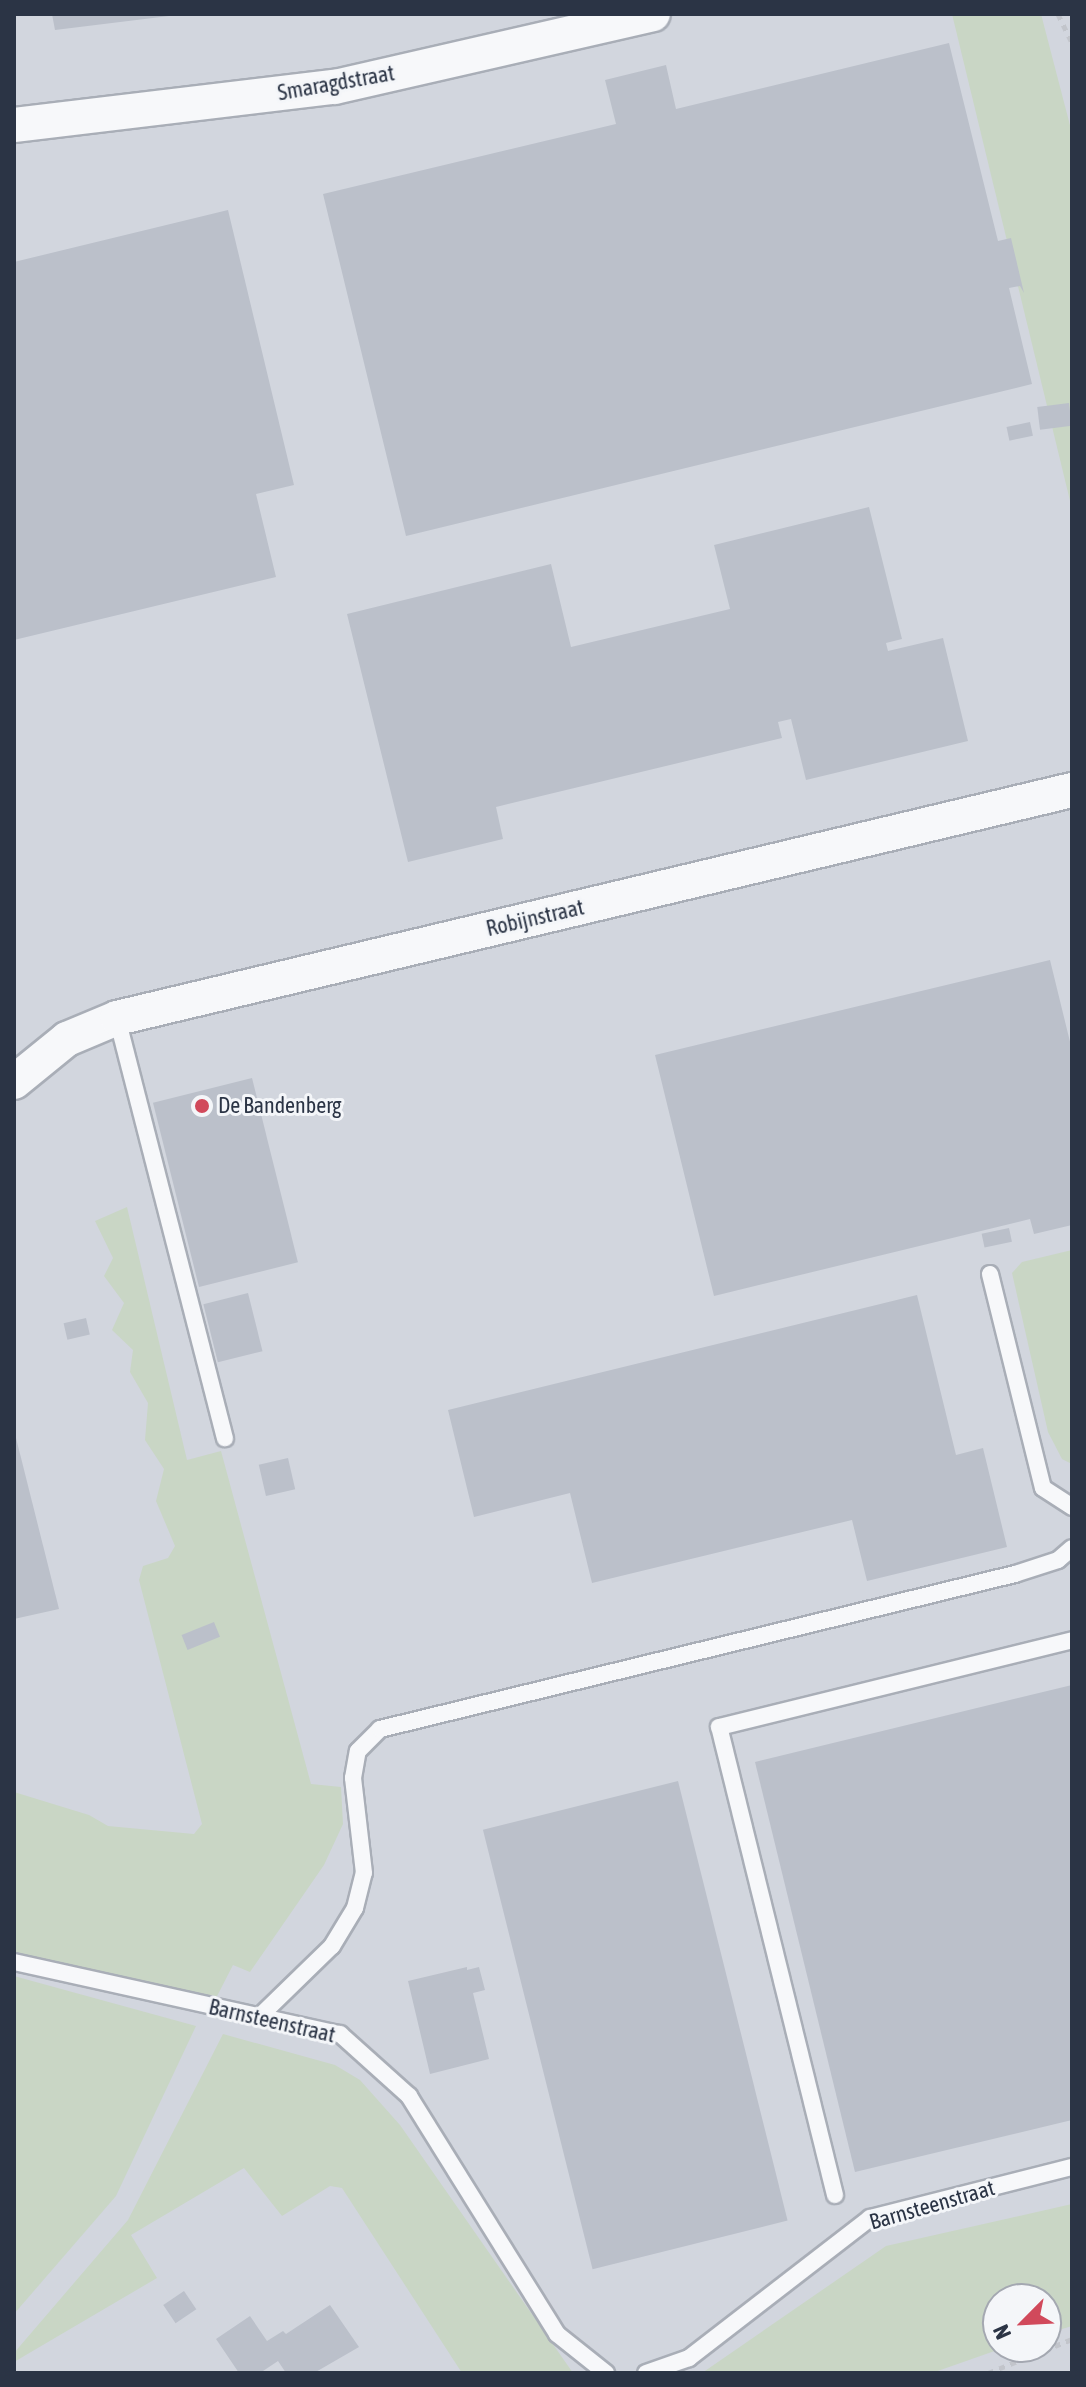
<!DOCTYPE html>
<html>
<head>
<meta charset="utf-8">
<style>
  body { margin:0 }
  #map { position:relative; width:1086px; height:2387px; overflow:hidden; background:#e4e7ec; font-family:"Asap Condensed",sans-serif }
  div>[style] { position:absolute }
  .built>* { inset:0; background:#d2d6de }
  .green>* { inset:0; background:#c9d6c5 }
  .building>* { inset:0; background:#bbc0ca; transform-origin:0 0 }
  .path>* { height:5px; margin-top:-2.5px; transform-origin:0; background:repeating-linear-gradient(90deg,#c2c5cb 0 6px,transparent 0 12px) }
  .roads { filter:drop-shadow(2px 0 #a9aeb7) drop-shadow(-2px 0 #a9aeb7) drop-shadow(0 2px #a9aeb7) drop-shadow(0 -2px #a9aeb7) }
  .service>* { height:16px; margin:-8px; padding:0 8px; transform-origin:8px; border-radius:8px; background:#f7f8fa }
  .minor>* { height:34px; margin:-17px; padding:0 17px; transform-origin:17px; border-radius:17px; background:#f7f8fa }
  .dots>* { width:22px; height:22px; translate:-50% -50%; box-sizing:border-box; border:4px solid #f4f6f9; border-radius:50% }
  span { translate:-50% -50%; white-space:nowrap; text-align:center; line-height:1.15; -webkit-text-stroke:6px #f4f6f9; paint-order:stroke }
  .street-label { font-size:22px; color:#2b3445 }
  .poi-label { font-size:22px; color:#2b3445 }
  .left { translate:0 -50%; text-align:left }
  .frame { position:absolute; inset:0; border:16px solid #2b3445; pointer-events:none }
  .north { position:absolute; left:982px; top:2283px; width:80px; height:80px; box-sizing:border-box; background:#f4f6f9; border:2px solid #a4a8b1; border-radius:50%; rotate:246deg; font-size:22px; font-weight:700; line-height:32px; text-align:center; color:#2b3445 }
  .north::after { content:''; display:block; margin:auto; width:28px; height:36px; background:#d1495b; clip-path:polygon(50% 0,100% 100%,50% 72%,0 100%) }
</style>
</head>
<body>
<div id="map">
  <div class="built">
    <i style="clip-path:polygon(evenodd,14px 14px,1072px 14px,1072px 2373px,14px 2373px,14px 14px,998px 2299px,1046px 2299px,1046px 2347px,998px 2347px,998px 2299px)"></i>
  </div>
  <div class="green">
    <i style="clip-path:polygon(952px 14px,1041px 14px,1072px 133px,1072px 509px)"></i>
    <i style="clip-path:polygon(127px 1207px,187px 1460px,221px 1451px,311px 1784px,341px 1787px,343px 1824px,324px 1865px,250px 1972px,233px 1965px,211px 2008px,14px 1953px,14px 1792px,89px 1815px,108px 1826px,194px 1834px,202px 1824px,139px 1580px,143px 1566px,168px 1558px,175px 1546px,156px 1501px,164px 1469px,145px 1440px,148px 1403px,130px 1372px,133px 1350px,112px 1330px,124px 1303px,104px 1276px,113px 1258px,95px 1221px)"></i>
    <i style="clip-path:polygon(1072px 1250px,1072px 1464px,1062px 1459px,1048px 1432px,1012px 1273px,1022px 1262px)"></i>
    <i style="clip-path:polygon(14px 1976px,196px 2026px,116px 2196px,14px 2314px)"></i>
    <i style="clip-path:polygon(223px 2034px,335px 2065px,360px 2080px,400px 2125px,573px 2373px,462px 2373px,342px 2188px,330px 2186px,282px 2216px,244px 2168px,131px 2235px,157px 2278px,14px 2362px,14px 2353px,128px 2220px)"></i>
    <i style="clip-path:polygon(1072px 2204px,1072px 2326px,1046px 2334px,1046px 2299px,998px 2299px,998px 2347px,1006px 2347px,932px 2373px,702px 2373px,886px 2246px)"></i>
  </div>
  <div class="building">
    <i style="clip-path:polygon(52px 14px,169px 14px,169px 16px,55px 30px)"></i>
    <i style="clip-path:polygon(949px 43px,998px 241px,1011px 238px,1024px 293px,1020px 286px,1009px 288px,1032px 384px,406px 536px,323px 194px,616px 124px,605px 80px,666px 65px,676px 109px)"></i>
    <i style="clip-path:polygon(228px 210px,294px 485px,256px 494px,276px 577px,14px 640px,14px 262px)"></i>
    <i style="left:1069px;top:403px;width:23px;height:32px;rotate:83deg"></i>
    <i style="left:1030px;top:422px;width:14px;height:24px;rotate:78deg"></i>
    <i style="clip-path:polygon(869px 507px,902px 639px,886px 643px,888px 651px,943px 638px,968px 741px,806px 780px,791px 719px,778px 722px,782px 738px,496px 807px,503px 839px,408px 862px,347px 614px,551px 564px,571px 647px,730px 609px,714px 545px)"></i>
    <i style="clip-path:polygon(1050px 960px,1072px 1050px,1072px 1225px,1034px 1234px,1030px 1219px,714px 1296px,655px 1055px)"></i>
    <i style="left:252px;top:1078px;width:190px;height:102px;rotate:76deg"></i>
    <i style="left:1009px;top:1228px;width:14px;height:28px;rotate:78deg"></i>
    <i style="left:248px;top:1293px;width:60px;height:46px;rotate:76deg"></i>
    <i style="clip-path:polygon(917px 1295px,956px 1455px,983px 1448px,1007px 1547px,867px 1581px,852px 1520px,592px 1583px,570px 1493px,474px 1517px,448px 1410px)"></i>
    <i style="left:86px;top:1318px;width:17px;height:23px;rotate:77deg"></i>
    <i style="clip-path:polygon(14px 1430px,59px 1609px,14px 1619px)"></i>
    <i style="left:288px;top:1458px;width:32px;height:30px;rotate:77deg"></i>
    <i style="left:214px;top:1622px;width:16px;height:35px;rotate:68deg"></i>
    <i style="clip-path:polygon(1072px 1685px,1072px 2120px,855px 2172px,755px 1762px)"></i>
    <i style="left:678px;top:1781px;width:453px;height:201px;rotate:76deg"></i>
    <i style="clip-path:polygon(467px 1967px,467px 1970px,479px 1967px,485px 1990px,473px 1993px,489px 2059px,430px 2074px,408px 1981px)"></i>
    <i style="left:184px;top:2291px;width:22px;height:25px;rotate:56deg"></i>
    <i style="clip-path:polygon(330px 2305px,359px 2347px,314px 2373px,286px 2373px,278px 2361px,260px 2373px,239px 2373px,216px 2339px,250px 2316px,267px 2341px,283px 2331px,286px 2334px)"></i>
  </div>
  <div class="path">
    <i style="left:1058px;top:14px;width:32px;rotate:64deg"></i>
    <i style="left:988px;top:2373px;width:91px;rotate:-22deg"></i>
  </div>
  <div class="roads">
    <div class="service">
      <i style="left:117px;top:1018px;width:434px;rotate:75.6deg"></i>
      <i style="left:990px;top:1274px;width:220px;rotate:76.1deg"></i>
      <i style="left:1043px;top:1488px;width:35px;rotate:33deg"></i>
      <i style="left:14px;top:1962px;width:334px;rotate:12.5deg"></i>
      <i style="left:340px;top:2034px;width:93px;rotate:41.9deg"></i>
      <i style="left:409px;top:2096px;width:280px;rotate:58.1deg"></i>
      <i style="left:557px;top:2334px;width:63px;rotate:38.5deg"></i>
      <i style="left:259px;top:2017px;width:102px;rotate:-44.2deg"></i>
      <i style="left:332px;top:1946px;width:44px;rotate:-58.8deg"></i>
      <i style="left:355px;top:1908px;width:36px;rotate:-76deg"></i>
      <i style="left:364px;top:1873px;width:96px;rotate:-96.6deg"></i>
      <i style="left:353px;top:1778px;width:27px;rotate:-80deg"></i>
      <i style="left:358px;top:1751px;width:31px;rotate:-45deg"></i>
      <i style="left:380px;top:1729px;width:654px;rotate:-13.72deg"></i>
      <i style="left:1015px;top:1574px;width:45px;rotate:-18deg"></i>
      <i style="left:1058px;top:1560px;width:18px;rotate:-41deg"></i>
      <i style="left:835px;top:2195px;width:482px;rotate:-103.9deg"></i>
      <i style="left:719px;top:1727px;width:364px;rotate:-13.8deg"></i>
      <i style="left:646px;top:2373px;width:46px;rotate:-19.2deg"></i>
      <i style="left:689px;top:2358px;width:229px;rotate:-37.7deg"></i>
      <i style="left:870px;top:2218px;width:208px;rotate:-14.2deg"></i>
    </div>
    <div class="minor">
      <i style="left:14px;top:125px;width:323px;rotate:-6.8deg"></i>
      <i style="left:335px;top:87px;width:326px;rotate:-12.9deg"></i>
      <i style="left:14px;top:1082px;width:68px;rotate:-39.1deg"></i>
      <i style="left:67px;top:1039px;width:54px;rotate:-22.8deg"></i>
      <i style="left:117px;top:1018px;width:982px;rotate:-13.43deg"></i>
    </div>
  </div>
  <div class="dots">
    <i style="left:202px;top:1106px;background:#d1495b"></i>
  </div>
  <div class="street-label">
    <span style="left:336px;top:83px;rotate:-10deg">Smaragdstraat</span>
    <span style="left:535px;top:918px;rotate:-13deg">Robijnstraat</span>
    <span style="left:272px;top:2021px;rotate:13deg">Barnsteenstraat</span>
    <span style="left:932px;top:2205px;rotate:-16deg">Barnsteenstraat</span>
  </div>
  <div class="poi-label">
    <span class="left" style="left:218px;top:1106px">De Bandenberg</span>
  </div>
  <div class="frame"></div>
  <div class="north">N</div>
</div>
</body>
</html>
